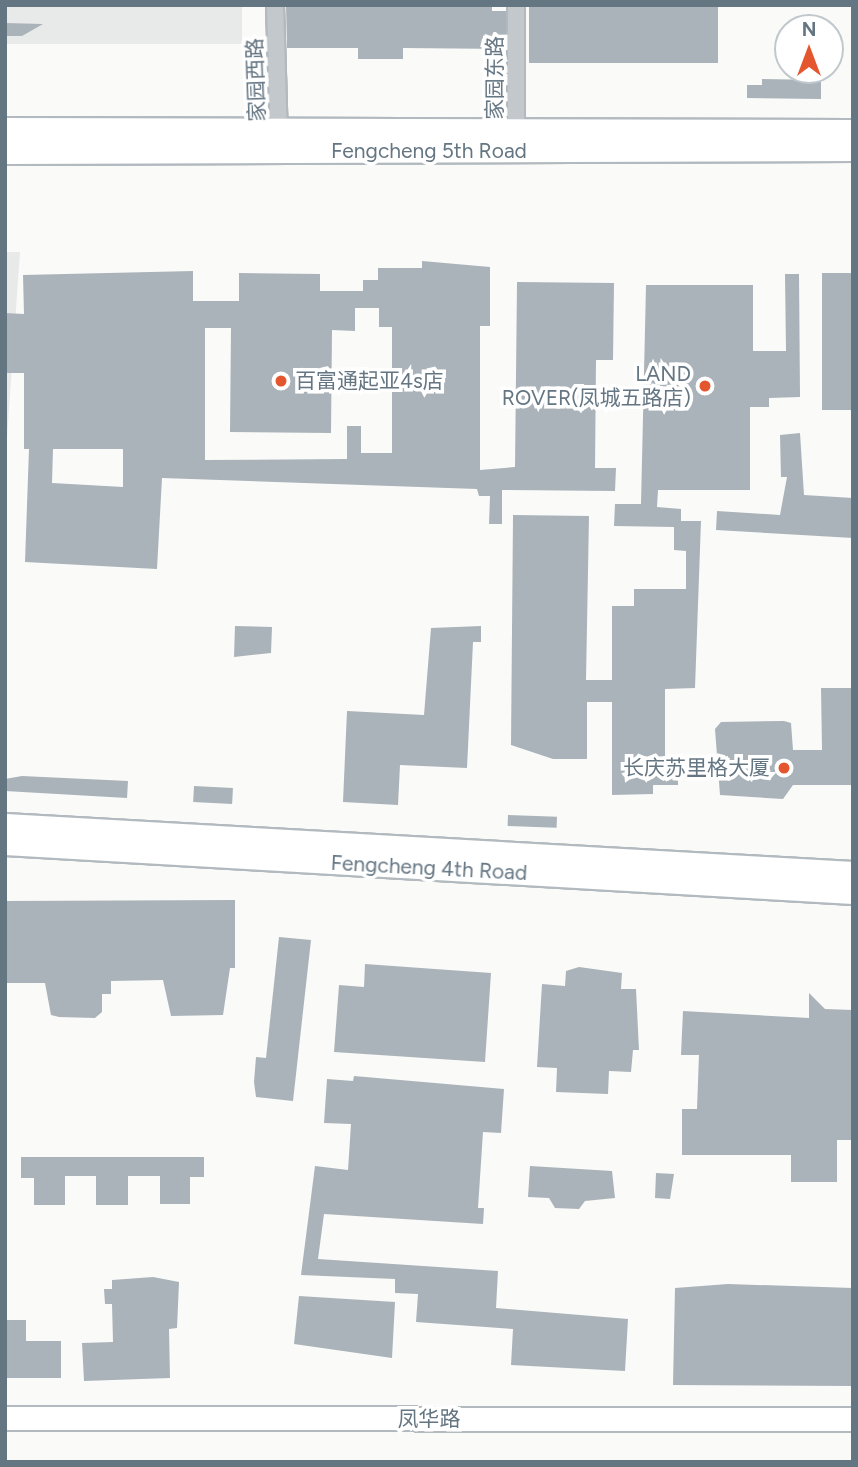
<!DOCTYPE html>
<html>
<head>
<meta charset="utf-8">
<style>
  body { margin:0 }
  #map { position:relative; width:858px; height:1467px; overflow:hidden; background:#fafaf8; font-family:Figtree,"Noto Sans SC",sans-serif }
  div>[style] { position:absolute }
  .built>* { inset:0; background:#e8e9e9; transform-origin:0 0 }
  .building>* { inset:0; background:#aab3b9; transform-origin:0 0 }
  .roads { filter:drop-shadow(2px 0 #b3babf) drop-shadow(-2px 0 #b3babf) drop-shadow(0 2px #b3babf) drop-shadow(0 -2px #b3babf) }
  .street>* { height:16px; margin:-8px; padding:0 8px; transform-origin:8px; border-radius:8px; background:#c3c8cc }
  .secondary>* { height:23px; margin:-11.5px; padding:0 11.5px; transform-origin:11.5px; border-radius:11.5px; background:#fff }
  .primary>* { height:24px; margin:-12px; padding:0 12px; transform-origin:12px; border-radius:12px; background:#fff }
  .dots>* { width:19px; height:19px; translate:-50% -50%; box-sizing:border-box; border:4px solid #fff; border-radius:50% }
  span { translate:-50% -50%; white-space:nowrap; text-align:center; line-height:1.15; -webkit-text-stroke:7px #fff; paint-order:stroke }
  .street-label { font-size:21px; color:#657683 }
  .poi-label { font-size:21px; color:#657683 }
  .right { translate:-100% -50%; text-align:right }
  .left { translate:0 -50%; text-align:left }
  .frame { position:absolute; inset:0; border:7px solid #657683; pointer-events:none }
  .north { position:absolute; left:774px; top:14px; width:70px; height:70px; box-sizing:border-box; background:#fff; border:2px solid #c1c8cd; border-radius:50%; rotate:0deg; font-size:19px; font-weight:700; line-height:28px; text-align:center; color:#657683 }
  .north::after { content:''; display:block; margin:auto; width:24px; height:32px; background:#e4572e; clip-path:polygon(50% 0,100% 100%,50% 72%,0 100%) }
</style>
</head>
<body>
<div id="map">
  <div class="built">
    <i style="left:5px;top:5px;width:237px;height:39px"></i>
    <i style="clip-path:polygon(5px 252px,20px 252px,5px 466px)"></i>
  </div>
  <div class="building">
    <i style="clip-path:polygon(286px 5px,492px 5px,492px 11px,506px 11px,506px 49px,403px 48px,403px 59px,358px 59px,358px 48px,287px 48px)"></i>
    <i style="left:529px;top:5px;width:189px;height:58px"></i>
    <i style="clip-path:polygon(5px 23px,43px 24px,22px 36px,5px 36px)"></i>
    <i style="clip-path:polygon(762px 79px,821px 80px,821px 99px,747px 98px,747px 85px,762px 85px)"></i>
    <i style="clip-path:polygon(evenodd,422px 261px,490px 267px,490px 326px,480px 326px,480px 470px,515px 467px,517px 282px,614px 283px,613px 360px,596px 360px,595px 468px,616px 468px,615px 491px,502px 490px,502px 524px,489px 524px,490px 496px,479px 496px,477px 489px,162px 478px,157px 569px,25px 562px,29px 449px,24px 449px,24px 373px,5px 373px,5px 313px,24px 314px,23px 275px,193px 271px,193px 301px,239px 301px,239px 273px,320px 274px,320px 291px,363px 291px,363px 280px,378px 280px,378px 268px,422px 268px,422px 261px,355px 308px,379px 308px,379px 327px,392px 327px,392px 453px,361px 453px,361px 426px,347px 426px,347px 459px,205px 460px,205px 328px,231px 328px,230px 432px,331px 433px,332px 330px,355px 331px,355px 308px,422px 261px,53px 449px,123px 449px,123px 487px,52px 483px,53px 449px)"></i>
    <i style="left:822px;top:273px;width:31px;height:137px"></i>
    <i style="clip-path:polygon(785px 274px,799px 274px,800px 397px,769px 398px,769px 407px,750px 407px,750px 490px,658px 490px,657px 507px,681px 509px,681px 521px,701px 521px,695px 688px,665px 689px,665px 757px,678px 757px,678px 785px,653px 785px,653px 794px,612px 795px,612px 702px,587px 702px,587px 759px,553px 759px,511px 745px,513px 515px,589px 516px,586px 680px,612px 680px,612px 606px,634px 606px,634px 589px,686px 589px,686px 551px,674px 550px,674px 527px,614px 526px,615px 504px,641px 504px,646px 285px,753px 285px,753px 351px,786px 351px)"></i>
    <i style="clip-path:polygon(800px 433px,804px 495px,853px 498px,853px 538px,716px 530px,717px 511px,780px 515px,787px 477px,781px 477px,780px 435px)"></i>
    <i style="clip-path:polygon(235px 626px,272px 627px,271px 653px,234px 657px)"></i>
    <i style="clip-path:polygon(481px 626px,481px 642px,473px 642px,467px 768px,400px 765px,398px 805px,343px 802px,347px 711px,424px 715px,431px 628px)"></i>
    <i style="clip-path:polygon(821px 688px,853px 688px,853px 785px,793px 785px,783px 799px,720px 795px,715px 729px,721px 722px,784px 721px,791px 723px,793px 750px,822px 750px)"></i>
    <i style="clip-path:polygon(22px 776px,128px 781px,127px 798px,5px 791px,5px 779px)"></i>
    <i style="left:194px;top:786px;width:39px;height:16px;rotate:3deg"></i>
    <i style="left:508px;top:815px;width:49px;height:11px;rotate:2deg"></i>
    <i style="clip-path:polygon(235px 900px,235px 968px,230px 968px,223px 1015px,171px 1016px,163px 980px,111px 981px,111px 994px,102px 994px,102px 1012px,95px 1018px,59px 1017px,51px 1015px,45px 983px,5px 983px,5px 901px)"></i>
    <i style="clip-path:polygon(279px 937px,311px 940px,293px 1101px,256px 1097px,254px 1082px,256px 1057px,266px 1058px)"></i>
    <i style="clip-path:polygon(365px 964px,491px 973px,485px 1062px,334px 1052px,339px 985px,364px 987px)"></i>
    <i style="clip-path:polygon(579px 967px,622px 973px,621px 989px,636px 989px,639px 1050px,633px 1050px,631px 1072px,609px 1071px,608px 1094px,556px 1092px,557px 1068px,537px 1067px,542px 984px,565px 986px,566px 971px)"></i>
    <i style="clip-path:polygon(809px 993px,825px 1009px,853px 1010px,853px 1140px,837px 1140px,837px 1182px,791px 1182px,791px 1155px,682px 1155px,682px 1109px,697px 1109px,699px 1055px,681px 1055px,683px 1011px,809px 1018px)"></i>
    <i style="clip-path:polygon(354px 1076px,504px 1089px,501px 1133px,483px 1132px,478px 1208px,484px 1208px,483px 1224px,324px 1214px,318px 1259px,498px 1271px,496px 1308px,628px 1319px,625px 1371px,511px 1365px,513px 1329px,416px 1322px,418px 1294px,395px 1293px,395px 1279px,301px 1275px,315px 1166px,348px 1170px,351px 1124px,324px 1123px,327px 1079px,353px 1081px)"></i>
    <i style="clip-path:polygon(21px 1157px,204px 1157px,204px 1177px,190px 1177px,190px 1204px,160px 1204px,160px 1176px,128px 1176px,128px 1205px,96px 1205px,96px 1176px,65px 1176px,65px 1205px,34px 1205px,34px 1178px,21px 1178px)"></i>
    <i style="clip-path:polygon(530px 1166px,612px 1171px,615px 1198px,585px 1201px,579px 1209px,555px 1208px,549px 1198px,528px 1197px)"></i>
    <i style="clip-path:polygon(656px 1173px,674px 1174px,670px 1199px,655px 1198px)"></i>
    <i style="clip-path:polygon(153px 1277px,179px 1282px,177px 1328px,169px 1329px,170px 1378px,84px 1381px,82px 1343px,113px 1342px,112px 1304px,105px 1304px,104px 1289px,112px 1289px,112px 1280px)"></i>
    <i style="clip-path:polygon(728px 1284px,853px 1288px,853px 1386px,673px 1385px,675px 1288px)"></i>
    <i style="clip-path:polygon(299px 1296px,395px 1302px,392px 1358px,294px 1344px)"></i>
    <i style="clip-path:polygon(5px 1320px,26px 1320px,26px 1341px,61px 1341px,61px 1378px,5px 1378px)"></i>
  </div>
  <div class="roads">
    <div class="street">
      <i style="left:275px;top:5px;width:135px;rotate:88.3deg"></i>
      <i style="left:516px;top:138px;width:133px;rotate:-90deg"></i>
    </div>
    <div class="secondary">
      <i style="left:5px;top:825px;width:849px;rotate:3.24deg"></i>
      <i style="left:5px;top:843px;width:849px;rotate:3.31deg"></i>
      <i style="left:5px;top:1418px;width:848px;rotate:0.07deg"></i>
    </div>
    <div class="primary">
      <i style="left:5px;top:130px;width:848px;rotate:0.14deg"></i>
      <i style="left:5px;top:152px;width:848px;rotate:-0.2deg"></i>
    </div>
  </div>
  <div class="dots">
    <i style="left:281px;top:381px;background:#e4572e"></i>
    <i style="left:705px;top:386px;background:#e4572e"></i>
    <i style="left:784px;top:768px;background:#e4572e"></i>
  </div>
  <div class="street-label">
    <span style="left:495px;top:78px;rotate:-90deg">家园东路</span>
    <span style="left:256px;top:80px;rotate:-92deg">家园西路</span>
    <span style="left:429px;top:151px">Fengcheng 5th Road</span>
    <span style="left:429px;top:868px;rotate:3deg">Fengcheng 4th Road</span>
    <span style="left:429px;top:1419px">凤华路</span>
  </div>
  <div class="poi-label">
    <span class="right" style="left:691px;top:386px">LAND<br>ROVER(凤城五路店)</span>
    <span class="left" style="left:295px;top:381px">百富通起亚4s店</span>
    <span class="right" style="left:770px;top:768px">长庆苏里格大厦</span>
  </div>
  <div class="frame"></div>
  <div class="north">N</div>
</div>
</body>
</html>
